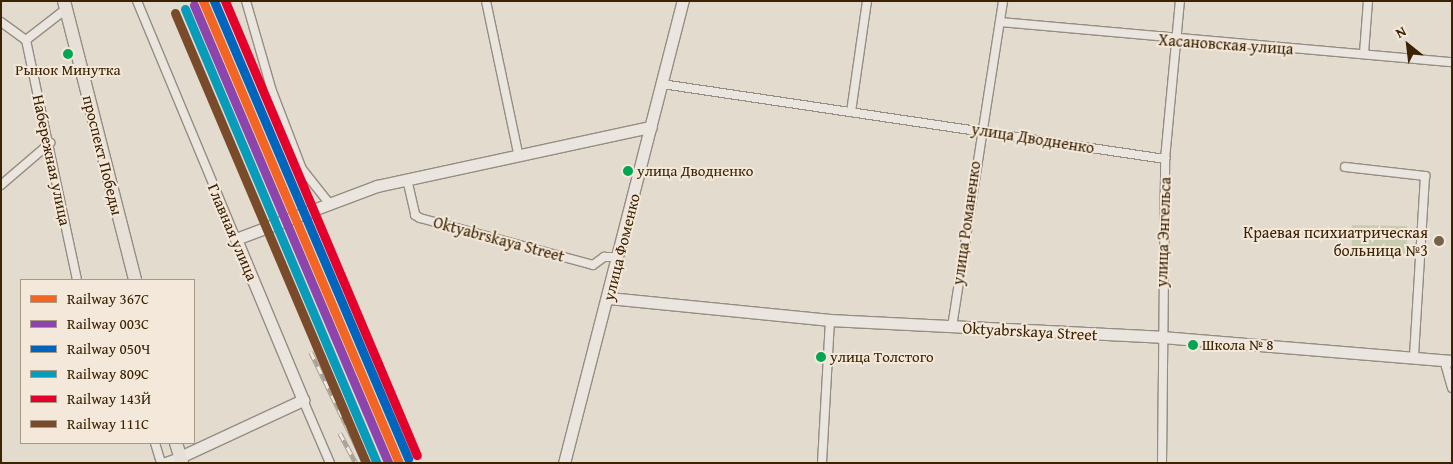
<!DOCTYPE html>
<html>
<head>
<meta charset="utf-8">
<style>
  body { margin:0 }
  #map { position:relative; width:1453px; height:464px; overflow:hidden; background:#e3dbce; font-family:"Gentium Book Plus",serif }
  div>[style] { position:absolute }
  .green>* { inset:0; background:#c8cdb0; transform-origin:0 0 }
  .roads { filter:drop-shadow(1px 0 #958d82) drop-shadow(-1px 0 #958d82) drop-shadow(0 1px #958d82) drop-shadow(0 -1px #958d82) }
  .street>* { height:8px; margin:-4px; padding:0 4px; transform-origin:4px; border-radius:4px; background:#eae5de }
  .secondary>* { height:11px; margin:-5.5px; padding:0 5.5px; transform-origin:5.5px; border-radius:5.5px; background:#eae5de }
  .primary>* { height:12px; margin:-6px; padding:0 6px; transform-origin:6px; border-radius:6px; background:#e6e0d9 }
  .rail>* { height:4.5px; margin-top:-2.25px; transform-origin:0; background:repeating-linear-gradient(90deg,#f3e8d9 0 8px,#a8a198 0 16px); box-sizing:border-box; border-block:1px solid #a8a198 }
  .rail-1>* { height:9px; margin:-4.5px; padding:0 4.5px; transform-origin:4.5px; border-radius:4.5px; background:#f26522 }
  .rail-2>* { height:9px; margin:-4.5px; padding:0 4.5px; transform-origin:4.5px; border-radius:4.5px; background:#8e44ad }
  .rail-3>* { height:9px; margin:-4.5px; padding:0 4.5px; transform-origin:4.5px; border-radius:4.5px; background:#0065bd }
  .rail-4>* { height:9px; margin:-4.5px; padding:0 4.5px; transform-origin:4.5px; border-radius:4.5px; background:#069cba }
  .rail-5>* { height:9px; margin:-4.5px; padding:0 4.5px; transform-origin:4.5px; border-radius:4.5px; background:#e4002b }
  .rail-6>* { height:9px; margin:-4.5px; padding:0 4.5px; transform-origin:4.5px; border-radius:4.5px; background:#7a4b2a }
  .dots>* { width:14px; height:14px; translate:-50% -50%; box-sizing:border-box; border:2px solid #f3e8d9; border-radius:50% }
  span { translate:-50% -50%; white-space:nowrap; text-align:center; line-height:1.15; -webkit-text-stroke:4px #f3e8d9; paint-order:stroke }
  .bus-label { font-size:15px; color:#3a2202 }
  .left { translate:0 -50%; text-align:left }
  .street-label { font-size:16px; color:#3a2202 }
  .poi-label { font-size:16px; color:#3a2202 }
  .right { translate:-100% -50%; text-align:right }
  .frame { position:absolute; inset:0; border:2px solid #3a2202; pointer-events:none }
  .legend { position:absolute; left:20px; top:279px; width:175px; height:165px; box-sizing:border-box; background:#f3e8d9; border:1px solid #a99983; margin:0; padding:6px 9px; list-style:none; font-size:15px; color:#3a2202 }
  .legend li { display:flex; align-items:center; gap:10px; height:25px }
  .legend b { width:25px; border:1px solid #a99983 }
  .north { position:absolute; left:1383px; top:20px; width:50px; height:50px; -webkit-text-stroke:4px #f3e8d9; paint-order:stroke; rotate:331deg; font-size:14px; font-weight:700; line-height:20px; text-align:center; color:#3a2202 }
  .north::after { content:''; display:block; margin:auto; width:18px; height:22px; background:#3a2202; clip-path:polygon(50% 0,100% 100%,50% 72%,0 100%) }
</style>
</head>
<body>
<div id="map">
  <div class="green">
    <i style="left:1352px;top:225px;width:55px;height:29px;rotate:1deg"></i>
  </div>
  <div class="roads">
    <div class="street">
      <i style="left:137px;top:1px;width:258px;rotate:67.4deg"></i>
      <i style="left:246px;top:1px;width:94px;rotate:73.9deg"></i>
      <i style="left:272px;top:91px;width:84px;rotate:69deg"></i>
      <i style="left:302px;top:169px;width:43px;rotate:51.5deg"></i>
      <i style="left:486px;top:1px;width:159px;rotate:78.1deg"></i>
      <i style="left:1px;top:22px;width:31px;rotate:36deg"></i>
      <i style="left:26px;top:40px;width:245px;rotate:78deg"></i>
      <i style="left:1000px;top:22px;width:454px;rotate:5.1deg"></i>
      <i style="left:26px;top:40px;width:51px;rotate:-37.8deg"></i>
      <i style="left:1364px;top:53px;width:52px;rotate:-85.6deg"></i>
      <i style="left:662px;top:84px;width:509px;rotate:8.48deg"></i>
      <i style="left:851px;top:112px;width:112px;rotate:-81.8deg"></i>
      <i style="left:1345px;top:167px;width:81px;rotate:6.4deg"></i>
      <i style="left:1425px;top:176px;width:181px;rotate:93.5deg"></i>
      <i style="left:407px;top:179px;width:37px;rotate:77deg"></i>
      <i style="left:415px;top:215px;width:6px;rotate:31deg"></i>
      <i style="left:420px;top:218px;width:179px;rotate:15.2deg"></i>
      <i style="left:593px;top:265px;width:14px;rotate:-36deg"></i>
      <i style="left:604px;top:257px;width:13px"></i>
      <i style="left:1px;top:185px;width:65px;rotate:-40.6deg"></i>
      <i style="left:952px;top:327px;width:330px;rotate:-81.1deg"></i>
      <i style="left:1444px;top:360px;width:29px;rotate:74deg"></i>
      <i style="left:303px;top:400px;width:69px;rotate:66.8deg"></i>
      <i style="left:155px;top:443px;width:21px;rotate:73deg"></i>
      <i style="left:163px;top:463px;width:18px;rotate:-19deg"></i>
      <i style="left:822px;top:463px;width:143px;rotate:-86.8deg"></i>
      <i style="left:1162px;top:463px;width:304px;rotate:-89.4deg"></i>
      <i style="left:1165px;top:159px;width:159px;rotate:-84.6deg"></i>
    </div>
    <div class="secondary">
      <i style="left:609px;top:298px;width:222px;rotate:5.7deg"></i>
      <i style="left:830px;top:320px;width:331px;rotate:2.9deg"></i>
      <i style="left:1161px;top:337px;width:292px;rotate:4.7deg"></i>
      <i style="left:180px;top:457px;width:136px;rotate:-24.9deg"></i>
      <i style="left:303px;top:400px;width:174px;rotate:-112.6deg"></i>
      <i style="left:236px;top:239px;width:151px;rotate:-20.6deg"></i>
      <i style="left:377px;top:186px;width:280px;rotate:-12.2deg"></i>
      <i style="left:564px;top:463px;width:477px;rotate:-75.6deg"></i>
    </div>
    <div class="primary">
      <i style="left:64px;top:1px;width:288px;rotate:75.7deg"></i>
      <i style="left:176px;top:443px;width:21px;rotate:73deg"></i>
    </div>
  </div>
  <div class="rail">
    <i style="left:311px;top:352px;width:123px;rotate:64.1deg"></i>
    <i style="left:340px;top:433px;width:34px;rotate:62deg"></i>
  </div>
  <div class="rail-1">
    <i style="left:203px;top:1px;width:502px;rotate:67.01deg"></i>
  </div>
  <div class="rail-2">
    <i style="left:194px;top:5px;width:497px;rotate:67deg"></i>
  </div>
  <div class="rail-3">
    <i style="left:214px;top:1px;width:497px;rotate:67deg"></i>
  </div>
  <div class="rail-4">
    <i style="left:185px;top:9px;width:493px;rotate:67.1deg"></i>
  </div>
  <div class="rail-5">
    <i style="left:225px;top:1px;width:493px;rotate:67.1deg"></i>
  </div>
  <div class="rail-6">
    <i style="left:175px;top:13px;width:489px;rotate:67deg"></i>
  </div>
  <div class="dots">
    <i style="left:68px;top:54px;background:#00a651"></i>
    <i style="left:628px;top:171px;background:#00a651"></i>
    <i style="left:1439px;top:241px;background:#756349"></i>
    <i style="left:1193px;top:345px;background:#00a651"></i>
    <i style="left:821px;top:357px;background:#00a651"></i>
  </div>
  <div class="bus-label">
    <span style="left:68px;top:70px">Рынок Минутка</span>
    <span class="left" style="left:637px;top:171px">улица Дводненко</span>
    <span class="left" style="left:1202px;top:345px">Школа № 8</span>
    <span class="left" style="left:830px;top:357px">улица Толстого</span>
  </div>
  <div class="street-label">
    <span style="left:1226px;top:44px;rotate:4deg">Хасановская улица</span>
    <span style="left:1033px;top:138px;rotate:9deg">улица Дводненко</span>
    <span style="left:103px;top:155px;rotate:76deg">проспект Победы</span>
    <span style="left:52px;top:160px;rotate:78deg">Набережная улица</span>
    <span style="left:966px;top:223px;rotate:-82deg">улица Романенко</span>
    <span style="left:233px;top:232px;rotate:67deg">Главная улица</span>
    <span style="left:1163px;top:232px;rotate:-88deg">улица Энгельса</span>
    <span style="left:499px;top:239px;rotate:15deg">Oktyabrskaya Street</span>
    <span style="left:621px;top:247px;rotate:-76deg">улица Фоменко</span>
    <span style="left:1030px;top:331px;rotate:3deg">Oktyabrskaya Street</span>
  </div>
  <div class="poi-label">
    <span class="right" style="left:1428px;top:241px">Краевая психиатрическая<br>больница №3</span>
  </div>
  <div class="frame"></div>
  <ul class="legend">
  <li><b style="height:6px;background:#f26522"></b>Railway 367С</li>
  <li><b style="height:6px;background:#8e44ad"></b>Railway 003С</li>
  <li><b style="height:6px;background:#0065bd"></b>Railway 050Ч</li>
  <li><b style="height:6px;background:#069cba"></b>Railway 809С</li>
  <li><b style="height:6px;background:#e4002b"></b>Railway 143Й</li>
  <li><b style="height:6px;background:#7a4b2a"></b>Railway 111С</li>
  </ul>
  <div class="north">N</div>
</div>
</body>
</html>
